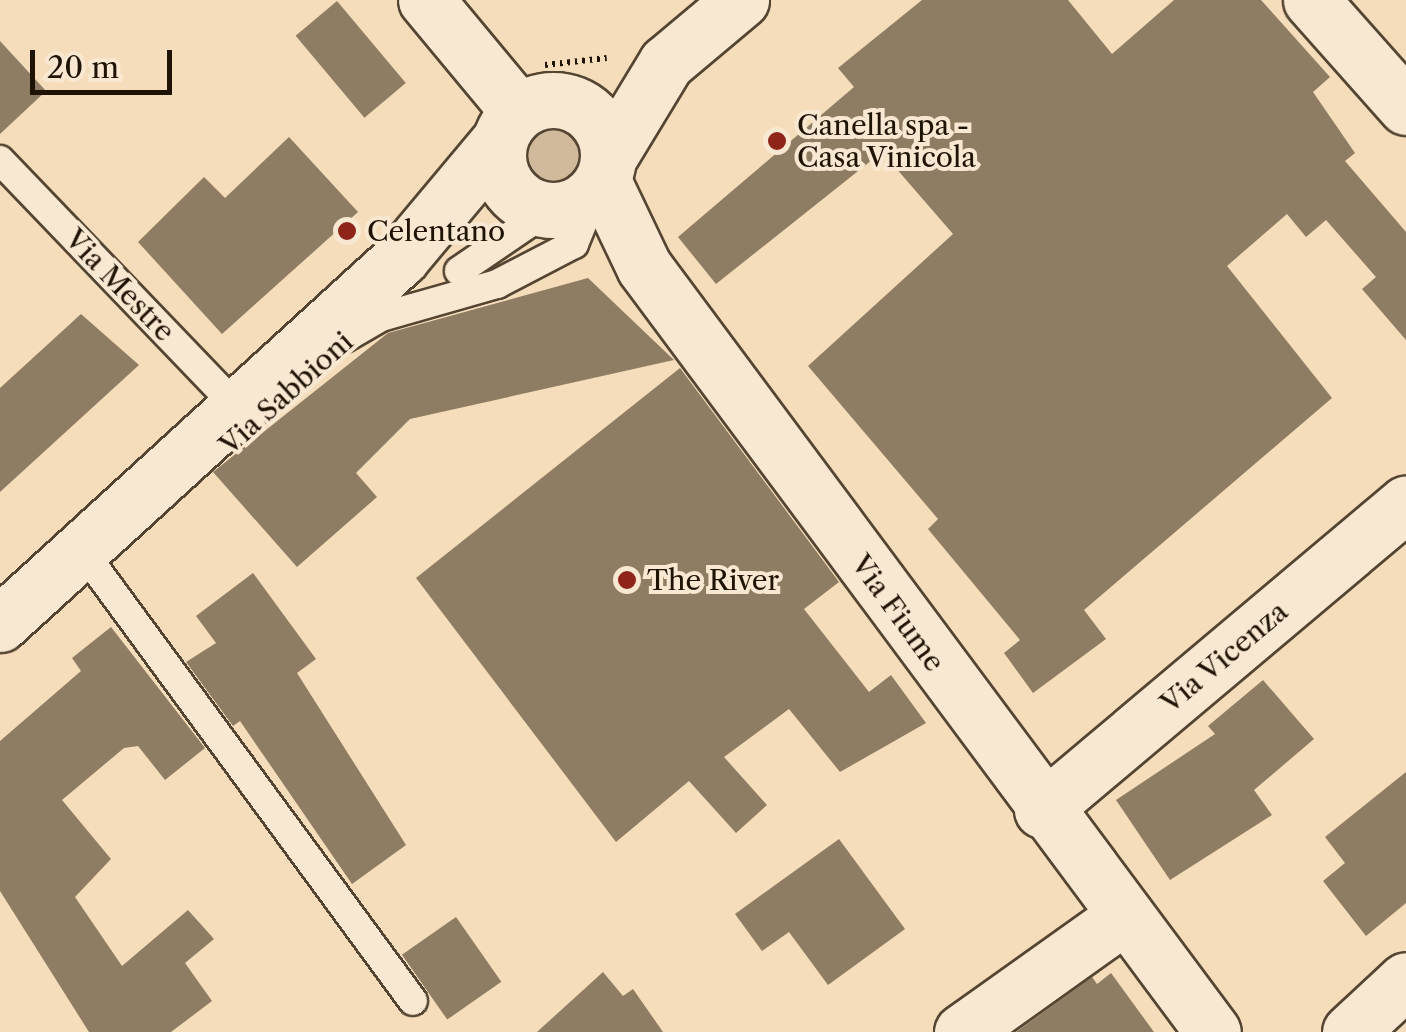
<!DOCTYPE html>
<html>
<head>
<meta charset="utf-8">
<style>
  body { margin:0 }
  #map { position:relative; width:1406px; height:1032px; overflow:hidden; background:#f5dcba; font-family:"Libre Caslon Text",serif }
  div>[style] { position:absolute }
  .green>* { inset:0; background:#d1ba9b }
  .round { border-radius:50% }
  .building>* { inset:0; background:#8e7c63; transform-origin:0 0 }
  .path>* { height:6px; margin-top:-3px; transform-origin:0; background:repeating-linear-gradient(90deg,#1f1305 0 2.5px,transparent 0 7.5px) }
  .roads { filter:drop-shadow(2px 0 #544532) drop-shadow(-2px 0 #544532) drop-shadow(0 2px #544532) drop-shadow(0 -2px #544532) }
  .lane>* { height:28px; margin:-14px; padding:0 14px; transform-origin:14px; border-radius:14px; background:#f8e8d2 }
  .street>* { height:55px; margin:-27.5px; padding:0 27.5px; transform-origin:27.5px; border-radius:27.5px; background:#f8e8d2 }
  .street>.ring { margin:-27.5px; padding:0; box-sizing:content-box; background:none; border:55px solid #f8e8d2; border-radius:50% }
  .dots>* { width:28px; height:28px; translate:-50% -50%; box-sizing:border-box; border:5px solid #f8e8d2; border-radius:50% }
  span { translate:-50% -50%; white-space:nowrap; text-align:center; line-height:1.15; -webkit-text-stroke:8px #f8e8d2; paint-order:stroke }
  .poi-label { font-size:28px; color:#1f1305 }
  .left { translate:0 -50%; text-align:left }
  .street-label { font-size:28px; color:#1f1305 }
  .scale { position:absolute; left:30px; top:50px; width:142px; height:45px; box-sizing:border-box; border:5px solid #1f1305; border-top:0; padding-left:12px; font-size:30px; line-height:35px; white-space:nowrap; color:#1f1305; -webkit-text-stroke:8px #f8e8d2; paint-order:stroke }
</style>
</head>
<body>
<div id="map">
  <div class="green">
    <i class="round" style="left:527px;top:127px;width:54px;height:54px"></i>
  </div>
  <div class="building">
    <i style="clip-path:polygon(922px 0,1068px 0,1112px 54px,1174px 0,1261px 0,1330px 77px,1313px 92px,1355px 153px,1345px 161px,1406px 232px,1406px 340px,1362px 289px,1376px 277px,1326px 220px,1306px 237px,1287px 214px,1227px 266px,1332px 398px,1084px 610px,1106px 639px,1033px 693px,1004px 653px,1020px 640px,928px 529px,938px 519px,808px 366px,953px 234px,882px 152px,716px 284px,678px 237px,854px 87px,838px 68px)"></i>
    <i style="left:337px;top:1px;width:107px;height:54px;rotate:50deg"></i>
    <i style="clip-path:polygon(0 41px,46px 91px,0 134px)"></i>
    <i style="clip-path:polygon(289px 137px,358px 212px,222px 334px,138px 242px,204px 177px,225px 198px)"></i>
    <i style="clip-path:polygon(588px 278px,674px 360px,410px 419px,356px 473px,377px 497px,297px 567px,213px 472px,388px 333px)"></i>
    <i style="clip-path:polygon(81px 314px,139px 365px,0 492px,0 388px)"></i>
    <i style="clip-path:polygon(680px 368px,839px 582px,804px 609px,869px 692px,891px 675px,926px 723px,840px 772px,789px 709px,724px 757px,767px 805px,736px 833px,689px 781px,616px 842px,416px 578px)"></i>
    <i style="clip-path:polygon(253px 573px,316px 659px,297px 673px,406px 845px,352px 884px,240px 721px,233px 726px,186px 662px,216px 643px,196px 616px)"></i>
    <i style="clip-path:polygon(111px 627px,205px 748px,165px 780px,138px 746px,124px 748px,62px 800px,111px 859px,75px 897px,122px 966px,188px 910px,214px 939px,185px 963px,212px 1001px,171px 1032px,89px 1032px,0 891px,0 741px,81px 671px,72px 658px)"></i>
    <i style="clip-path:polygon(1263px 680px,1314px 739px,1254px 790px,1272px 815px,1170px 880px,1116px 800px,1215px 734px,1208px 726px)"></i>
    <i style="clip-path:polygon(1406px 772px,1406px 903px,1366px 936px,1323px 881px,1345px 863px,1325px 837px)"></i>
    <i style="clip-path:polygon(839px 839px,905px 929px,828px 985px,789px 932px,762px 951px,735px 914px)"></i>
    <i style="left:456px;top:917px;width:79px;height:66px;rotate:55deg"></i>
    <i style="clip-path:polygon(603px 972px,623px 996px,633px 989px,663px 1032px,537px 1032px)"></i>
    <i style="clip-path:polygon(1111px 973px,1154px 1032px,1016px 1032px,1092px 977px,1097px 984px)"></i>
  </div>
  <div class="path">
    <i style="left:545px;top:65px;width:62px;rotate:-6.4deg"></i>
  </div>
  <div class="roads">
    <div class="lane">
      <i style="left:0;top:160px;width:347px;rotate:46.2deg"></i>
      <i style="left:459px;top:271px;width:107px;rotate:-34.3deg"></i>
      <i style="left:345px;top:338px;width:42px;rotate:-30.3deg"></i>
      <i style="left:381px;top:317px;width:121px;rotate:-15.9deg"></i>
      <i style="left:497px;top:284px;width:87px;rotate:-27.5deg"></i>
      <i style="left:574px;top:244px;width:55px;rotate:-67.6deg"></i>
      <i style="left:95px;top:568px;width:537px;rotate:53.71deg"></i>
    </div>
    <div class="street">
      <i style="left:426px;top:0;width:144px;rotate:50.3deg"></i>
      <i style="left:1311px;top:0;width:143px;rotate:48.4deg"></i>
      <i class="ring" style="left:498px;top:100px;width:55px;height:55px"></i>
      <i style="left:609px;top:157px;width:110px;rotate:-58.8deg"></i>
      <i style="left:666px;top:63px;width:98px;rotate:-40deg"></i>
      <i style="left:603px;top:181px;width:95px;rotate:64.5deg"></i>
      <i style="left:644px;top:267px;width:953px;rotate:53.36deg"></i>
      <i style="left:0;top:624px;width:543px;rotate:-42.39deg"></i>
      <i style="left:401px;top:258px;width:153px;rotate:-50.1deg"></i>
      <i style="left:1042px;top:810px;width:476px;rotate:-40.1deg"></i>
      <i style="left:962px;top:1032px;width:198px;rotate:-35.5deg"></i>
      <i style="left:1350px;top:1032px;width:76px;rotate:-42.9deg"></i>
    </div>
  </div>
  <div class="dots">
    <i style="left:777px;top:141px;background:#8f2418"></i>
    <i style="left:347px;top:231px;background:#8f2418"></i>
    <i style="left:627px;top:580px;background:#8f2418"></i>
  </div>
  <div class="poi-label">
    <span class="left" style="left:797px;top:141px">Canella spa -<br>Casa Vinicola</span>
    <span class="left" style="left:367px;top:231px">Celentano</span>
    <span class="left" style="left:647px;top:580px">The River</span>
  </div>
  <div class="street-label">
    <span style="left:120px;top:285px;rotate:46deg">Via Mestre</span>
    <span style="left:286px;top:393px;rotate:-42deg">Via Sabbioni</span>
    <span style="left:898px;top:613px;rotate:54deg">Via Fiume</span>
    <span style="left:1224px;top:657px;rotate:-40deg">Via Vicenza</span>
  </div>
  <div class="scale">20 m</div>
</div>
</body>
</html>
